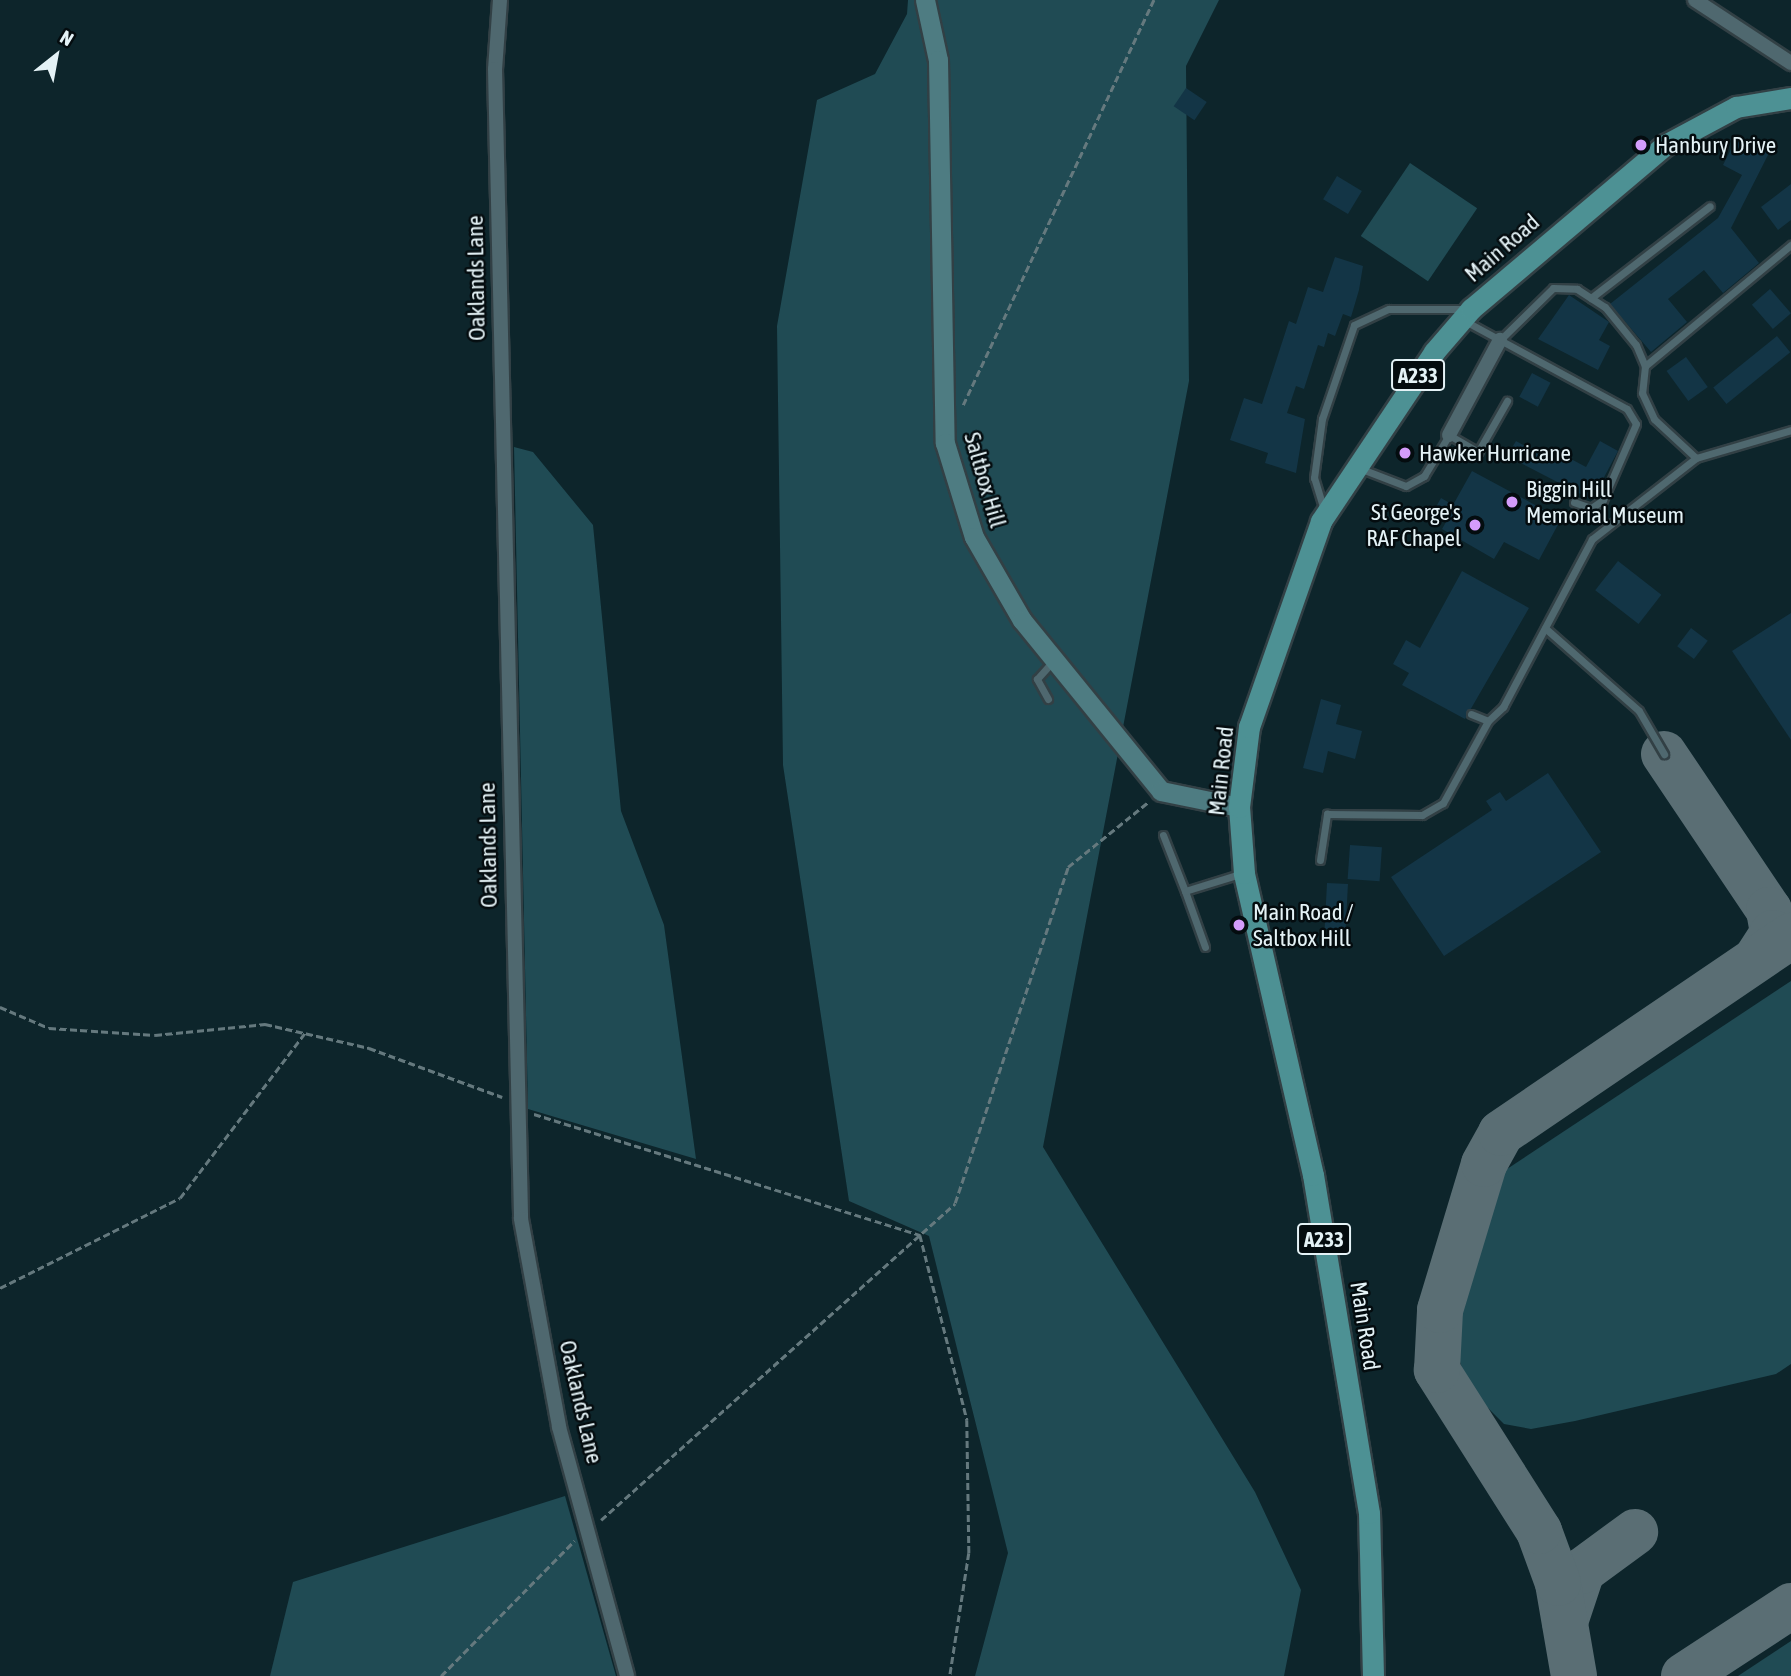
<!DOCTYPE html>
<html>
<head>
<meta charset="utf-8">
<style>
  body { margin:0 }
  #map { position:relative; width:1791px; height:1676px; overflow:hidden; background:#0d252b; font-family:"Asap Condensed",sans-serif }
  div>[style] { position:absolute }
  .green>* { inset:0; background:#204b54; transform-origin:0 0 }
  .taxiway>* { height:46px; margin:-23px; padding:0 23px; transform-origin:23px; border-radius:23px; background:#5a6e74 }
  .building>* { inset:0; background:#133546; transform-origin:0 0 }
  .path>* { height:2.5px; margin-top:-1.25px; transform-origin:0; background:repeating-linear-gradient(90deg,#65797e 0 7px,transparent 0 10.5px) }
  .roads { filter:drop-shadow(2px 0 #324045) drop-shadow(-2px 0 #324045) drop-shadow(0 2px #324045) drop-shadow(0 -2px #324045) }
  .lane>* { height:7px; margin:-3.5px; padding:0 3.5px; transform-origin:3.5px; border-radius:3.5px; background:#4f686f }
  .street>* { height:14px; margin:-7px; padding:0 7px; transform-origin:7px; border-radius:7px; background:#4f686f }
  .secondary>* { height:19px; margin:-9.5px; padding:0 9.5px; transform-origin:9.5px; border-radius:9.5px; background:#4e7c82 }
  .primary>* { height:21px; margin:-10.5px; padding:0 10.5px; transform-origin:10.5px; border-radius:10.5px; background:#4d9194 }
  .dots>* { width:19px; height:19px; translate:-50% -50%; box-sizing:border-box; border:4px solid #040c0f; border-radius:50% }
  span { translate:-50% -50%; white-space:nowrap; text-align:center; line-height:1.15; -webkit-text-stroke:5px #040c0f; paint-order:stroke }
  .shield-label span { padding:2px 5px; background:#040c0f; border:2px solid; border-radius:5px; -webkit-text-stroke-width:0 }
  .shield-label { font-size:21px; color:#e4f2f6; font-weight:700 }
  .poi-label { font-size:23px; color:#e4f2f6 }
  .left { translate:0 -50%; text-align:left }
  .right { translate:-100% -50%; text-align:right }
  .street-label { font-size:23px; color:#e4f2f6 }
  .north { position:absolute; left:21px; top:21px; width:70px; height:70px; -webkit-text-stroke:5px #040c0f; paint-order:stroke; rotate:31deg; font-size:19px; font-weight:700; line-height:28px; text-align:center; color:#e4f2f6 }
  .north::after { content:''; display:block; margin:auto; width:24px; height:32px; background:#e4f2f6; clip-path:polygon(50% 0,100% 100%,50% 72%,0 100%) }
</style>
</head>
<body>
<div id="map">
  <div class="green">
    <i style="clip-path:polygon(908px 0,1219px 0,1186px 66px,1189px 381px,1043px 1147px,1255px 1492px,1301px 1590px,1284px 1676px,975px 1676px,1008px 1553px,929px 1236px,849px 1201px,783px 765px,777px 326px,817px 100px,875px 74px,907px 14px)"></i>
    <i style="left:1410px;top:163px;width:81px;height:88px;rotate:34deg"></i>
    <i style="clip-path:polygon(514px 447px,533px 452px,593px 525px,621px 811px,664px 925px,696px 1159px,528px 1109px)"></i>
    <i style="clip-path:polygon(1791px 981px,1791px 1364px,1776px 1374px,1575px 1421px,1531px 1429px,1504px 1424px,1467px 1387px,1454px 1340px,1504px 1171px)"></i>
    <i style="clip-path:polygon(565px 1496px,616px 1676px,270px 1676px,293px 1582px)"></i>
    <i style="clip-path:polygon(1791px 1641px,1791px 1676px,1738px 1676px)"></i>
  </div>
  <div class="taxiway">
    <i style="left:1664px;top:754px;width:188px;rotate:56.1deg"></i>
    <i style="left:1769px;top:910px;width:23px;rotate:80deg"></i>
    <i style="left:1773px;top:933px;width:30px;rotate:123deg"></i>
    <i style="left:1565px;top:1622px;width:54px;rotate:-71.6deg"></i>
    <i style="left:1582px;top:1571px;width:66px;rotate:-36.3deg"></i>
    <i style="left:1574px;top:1676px;width:94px;rotate:-99.8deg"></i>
    <i style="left:1558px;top:1583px;width:55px;rotate:-110.1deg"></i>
    <i style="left:1539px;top:1531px;width:191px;rotate:-122.4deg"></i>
    <i style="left:1437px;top:1370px;width:60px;rotate:-87.1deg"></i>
    <i style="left:1440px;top:1310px;width:152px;rotate:-73.2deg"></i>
    <i style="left:1484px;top:1164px;width:35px;rotate:-61deg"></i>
    <i style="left:1501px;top:1133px;width:351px;rotate:-34.2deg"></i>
    <i style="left:1684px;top:1676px;width:128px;rotate:-33.2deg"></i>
  </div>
  <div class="building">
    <i style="left:1186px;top:88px;width:25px;height:22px;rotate:34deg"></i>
    <i style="clip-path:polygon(1737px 137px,1769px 153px,1731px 228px,1759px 263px,1723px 293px,1704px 270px,1668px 299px,1687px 322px,1651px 352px,1610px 304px,1718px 218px,1742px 175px,1723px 165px)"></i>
    <i style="left:1337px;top:176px;width:29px;height:27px;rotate:31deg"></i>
    <i style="clip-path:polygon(1791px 184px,1791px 220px,1778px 230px,1761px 207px)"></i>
    <i style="clip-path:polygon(1335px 257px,1363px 266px,1359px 290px,1351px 317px,1343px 314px,1335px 336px,1328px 333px,1324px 347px,1318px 345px,1304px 389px,1296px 386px,1287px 413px,1305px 419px,1296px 473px,1265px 463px,1268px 453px,1230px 440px,1244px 398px,1262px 404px,1289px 321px,1296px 324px,1308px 287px,1323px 292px)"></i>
    <i style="left:1770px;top:289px;width:32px;height:24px;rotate:49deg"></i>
    <i style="clip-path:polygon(1569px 295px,1609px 322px,1599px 340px,1610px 346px,1598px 370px,1538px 339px)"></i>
    <i style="left:1777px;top:336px;width:21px;height:82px;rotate:51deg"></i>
    <i style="left:1686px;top:357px;width:37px;height:24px;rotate:54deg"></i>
    <i style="left:1532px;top:373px;width:21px;height:27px;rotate:28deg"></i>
    <i style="clip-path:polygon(1516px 441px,1551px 460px,1556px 451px,1586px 467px,1600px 441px,1618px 451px,1592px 500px,1507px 456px)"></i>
    <i style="clip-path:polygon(1472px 471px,1561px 519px,1539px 560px,1504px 542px,1494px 559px,1442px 529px,1446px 522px,1432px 514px,1441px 498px,1453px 505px)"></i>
    <i style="left:1618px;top:561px;width:55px;height:37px;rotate:38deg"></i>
    <i style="clip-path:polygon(1462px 571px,1529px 608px,1465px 719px,1402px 685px,1409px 673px,1393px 664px,1406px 640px,1420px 648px)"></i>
    <i style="clip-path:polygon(1791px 613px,1791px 740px,1732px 651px)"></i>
    <i style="left:1691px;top:628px;width:21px;height:23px;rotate:37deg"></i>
    <i style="clip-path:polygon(1321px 699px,1341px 705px,1336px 724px,1362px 731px,1355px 759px,1328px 751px,1323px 773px,1303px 768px)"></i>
    <i style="clip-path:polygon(1548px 773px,1601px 852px,1444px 956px,1391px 877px,1492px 810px,1486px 801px,1500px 792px,1506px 801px)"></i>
    <i style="left:1350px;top:845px;width:32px;height:34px;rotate:4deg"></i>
    <i style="left:1327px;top:883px;width:21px;height:46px;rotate:3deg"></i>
  </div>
  <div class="path">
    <i style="left:963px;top:405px;width:448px;rotate:-64.8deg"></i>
    <i style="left:0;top:1007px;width:53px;rotate:23.2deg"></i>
    <i style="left:49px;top:1028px;width:106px;rotate:3.8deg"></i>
    <i style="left:155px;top:1035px;width:111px;rotate:-5.7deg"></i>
    <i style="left:265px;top:1024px;width:107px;rotate:13deg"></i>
    <i style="left:369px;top:1048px;width:142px;rotate:20.2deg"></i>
    <i style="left:534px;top:1114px;width:405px;rotate:17.4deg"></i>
    <i style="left:920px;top:1235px;width:191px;rotate:75.7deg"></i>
    <i style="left:967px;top:1420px;width:133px;rotate:89.1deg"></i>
    <i style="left:969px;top:1553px;width:124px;rotate:98.8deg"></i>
    <i style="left:0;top:1288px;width:201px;rotate:-26.6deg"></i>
    <i style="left:180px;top:1198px;width:207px;rotate:-52.9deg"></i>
    <i style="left:601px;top:1520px;width:475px;rotate:-41.8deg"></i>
    <i style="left:955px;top:1203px;width:354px;rotate:-71.4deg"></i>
    <i style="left:1068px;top:867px;width:102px;rotate:-39deg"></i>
    <i style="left:441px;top:1676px;width:190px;rotate:-45.4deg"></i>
  </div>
  <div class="roads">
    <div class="lane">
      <i style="left:1591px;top:298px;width:150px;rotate:-37.7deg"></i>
      <i style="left:1465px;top:321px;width:184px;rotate:28.5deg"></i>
      <i style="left:1627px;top:409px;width:17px;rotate:59deg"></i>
      <i style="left:1636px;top:424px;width:83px;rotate:113.5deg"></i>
      <i style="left:1603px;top:500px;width:14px;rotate:146deg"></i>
      <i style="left:1591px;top:508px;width:18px;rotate:-161deg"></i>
      <i style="left:1500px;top:340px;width:74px;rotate:-44.5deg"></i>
      <i style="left:1553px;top:288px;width:24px;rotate:2deg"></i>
      <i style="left:1577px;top:289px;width:33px;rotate:33deg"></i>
      <i style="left:1605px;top:307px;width:49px;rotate:50.8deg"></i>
      <i style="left:1636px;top:345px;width:23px;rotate:67deg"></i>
      <i style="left:1645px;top:366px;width:27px;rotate:96deg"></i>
      <i style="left:1642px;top:393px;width:29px;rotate:65deg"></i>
      <i style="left:1654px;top:419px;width:57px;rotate:42.9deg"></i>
      <i style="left:1645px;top:366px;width:190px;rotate:-39.7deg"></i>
      <i style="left:1359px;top:468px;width:50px;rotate:21deg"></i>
      <i style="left:1406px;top:486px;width:21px;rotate:-29deg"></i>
      <i style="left:1424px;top:476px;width:48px;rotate:-58.6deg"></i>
      <i style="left:1449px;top:435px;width:34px;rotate:30deg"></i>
      <i style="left:1478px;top:452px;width:59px;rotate:-60.4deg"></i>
      <i style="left:1324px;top:510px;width:34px;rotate:-107deg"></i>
      <i style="left:1314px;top:478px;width:60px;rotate:-82.3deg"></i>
      <i style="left:1322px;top:419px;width:99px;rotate:-71.2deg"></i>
      <i style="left:1354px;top:325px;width:38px;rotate:-25deg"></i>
      <i style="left:1389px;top:309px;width:76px"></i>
      <i style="left:1545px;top:628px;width:125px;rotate:41.4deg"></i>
      <i style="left:1639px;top:711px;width:50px;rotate:59.8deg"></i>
      <i style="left:1048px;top:699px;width:23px;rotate:-119deg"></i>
      <i style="left:1037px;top:679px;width:24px;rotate:-48deg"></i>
      <i style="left:1471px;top:714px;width:18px;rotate:22deg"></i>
      <i style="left:1488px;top:721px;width:21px;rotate:-43deg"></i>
      <i style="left:1503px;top:707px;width:190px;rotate:-62.1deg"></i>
      <i style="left:1592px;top:539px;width:132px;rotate:-37.9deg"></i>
      <i style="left:1696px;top:458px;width:99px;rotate:-16.4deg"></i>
      <i style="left:1163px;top:835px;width:60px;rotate:68.6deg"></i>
      <i style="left:1320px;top:860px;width:47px;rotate:-81.3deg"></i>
      <i style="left:1327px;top:814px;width:95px;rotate:0.6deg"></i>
      <i style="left:1422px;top:815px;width:24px;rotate:-30deg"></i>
      <i style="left:1443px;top:803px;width:94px;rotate:-61.2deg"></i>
      <i style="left:1205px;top:947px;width:59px;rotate:-109.7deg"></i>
      <i style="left:1185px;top:891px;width:58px;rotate:-17.2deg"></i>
    </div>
    <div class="street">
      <i style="left:500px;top:0;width:69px;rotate:94.1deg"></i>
      <i style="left:495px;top:69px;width:1150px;rotate:88.7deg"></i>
      <i style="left:521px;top:1219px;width:211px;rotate:79.6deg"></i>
      <i style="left:559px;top:1427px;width:258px;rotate:74.7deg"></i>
      <i style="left:1695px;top:0;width:115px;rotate:33.3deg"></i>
      <i style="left:1449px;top:435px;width:108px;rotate:-61.8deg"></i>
    </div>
    <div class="secondary">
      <i style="left:925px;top:0;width:61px;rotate:77.8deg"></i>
      <i style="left:938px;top:60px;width:383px;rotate:89deg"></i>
      <i style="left:945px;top:443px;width:98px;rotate:72.9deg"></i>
      <i style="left:974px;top:537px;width:96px;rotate:60deg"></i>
      <i style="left:1022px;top:620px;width:220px;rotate:50.9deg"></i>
      <i style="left:1161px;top:791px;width:80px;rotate:11.6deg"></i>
    </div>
    <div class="primary">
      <i style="left:1373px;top:1676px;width:163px;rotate:-91.4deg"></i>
      <i style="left:1369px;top:1513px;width:343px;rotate:-99.4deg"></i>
      <i style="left:1313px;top:1175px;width:310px;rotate:-102.9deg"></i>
      <i style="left:1244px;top:873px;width:66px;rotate:-94.3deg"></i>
      <i style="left:1239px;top:807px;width:81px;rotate:-82.9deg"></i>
      <i style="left:1249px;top:727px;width:218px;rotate:-70.7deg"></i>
      <i style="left:1321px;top:521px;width:203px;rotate:-56.2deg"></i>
      <i style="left:1434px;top:352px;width:57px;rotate:-49.3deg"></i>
      <i style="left:1471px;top:309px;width:254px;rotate:-40.2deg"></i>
      <i style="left:1665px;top:145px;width:81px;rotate:-28.2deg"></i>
      <i style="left:1736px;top:107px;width:56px;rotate:-9.3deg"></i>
    </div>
  </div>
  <div class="dots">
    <i style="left:1641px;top:145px;background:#d49cfb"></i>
    <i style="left:1405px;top:453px;background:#d49cfb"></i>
    <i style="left:1512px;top:502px;background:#d49cfb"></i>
    <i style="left:1475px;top:525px;background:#d49cfb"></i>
    <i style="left:1239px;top:925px;background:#d49cfb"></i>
  </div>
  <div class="shield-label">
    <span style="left:1418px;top:375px">A233</span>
    <span style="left:1324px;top:1239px">A233</span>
  </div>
  <div class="poi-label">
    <span class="left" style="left:1655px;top:145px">Hanbury Drive</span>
    <span class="left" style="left:1419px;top:453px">Hawker Hurricane</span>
    <span class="left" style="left:1526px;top:502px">Biggin Hill<br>Memorial Museum</span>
    <span class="right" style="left:1461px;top:525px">St George's<br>RAF Chapel</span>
    <span class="left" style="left:1253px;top:925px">Main Road /<br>Saltbox Hill</span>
  </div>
  <div class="street-label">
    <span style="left:1502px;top:248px;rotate:-41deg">Main Road</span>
    <span style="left:476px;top:278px;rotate:-91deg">Oaklands Lane</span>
    <span style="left:985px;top:480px;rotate:74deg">Saltbox Hill</span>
    <span style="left:1221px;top:771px;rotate:-84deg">Main Road</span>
    <span style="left:488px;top:845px;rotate:-91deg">Oaklands Lane</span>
    <span style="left:1365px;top:1326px;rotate:81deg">Main Road</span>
    <span style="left:581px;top:1402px;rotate:77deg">Oaklands Lane</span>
  </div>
  <div class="north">N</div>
</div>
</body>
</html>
